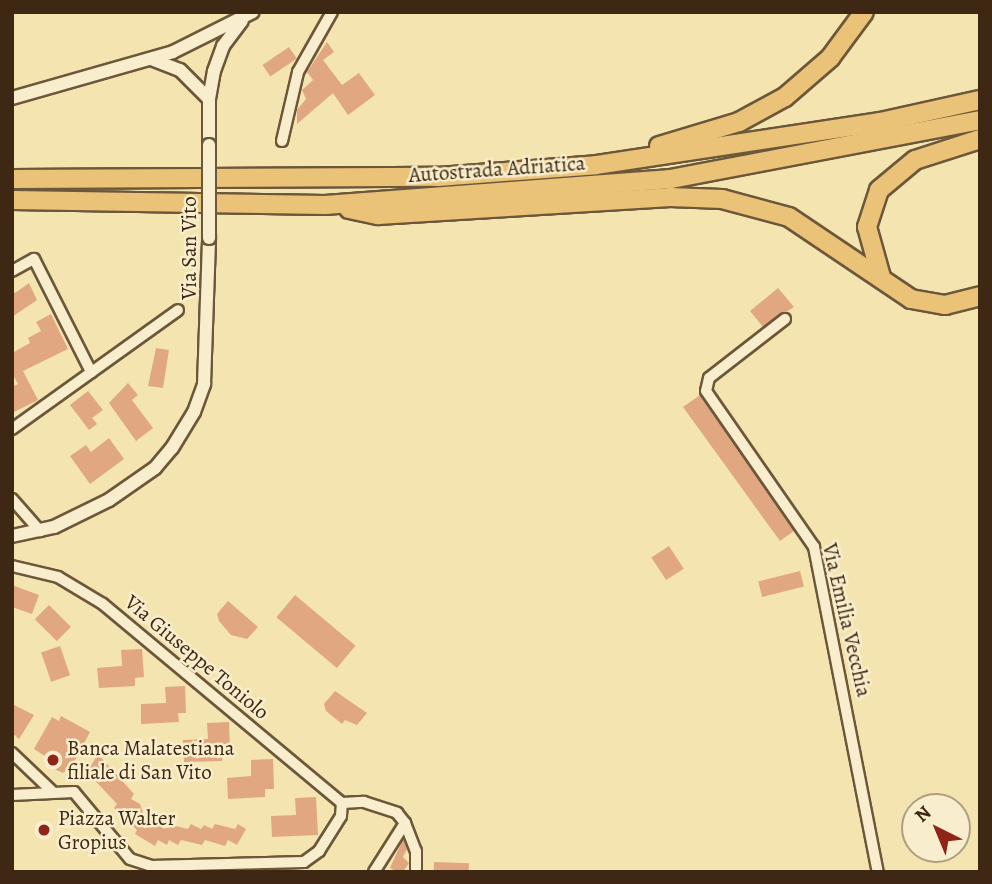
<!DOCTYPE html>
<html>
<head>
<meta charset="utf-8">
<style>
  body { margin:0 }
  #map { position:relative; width:992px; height:884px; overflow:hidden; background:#f4e4b0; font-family:Alegreya,serif }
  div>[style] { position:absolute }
  .building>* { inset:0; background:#e1a780; transform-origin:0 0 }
  .roads { filter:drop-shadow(2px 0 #6c573a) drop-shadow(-2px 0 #6c573a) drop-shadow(0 2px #6c573a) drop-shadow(0 -2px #6c573a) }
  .minor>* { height:10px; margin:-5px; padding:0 5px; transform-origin:5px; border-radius:5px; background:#f8edcc }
  .tertiary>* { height:12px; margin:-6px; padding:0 6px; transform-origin:6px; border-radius:6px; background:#f8edcc }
  .motorway>* { height:18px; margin:-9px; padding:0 9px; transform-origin:9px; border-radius:9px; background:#eac278 }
  .bridges { filter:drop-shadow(2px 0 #6c573a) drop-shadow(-2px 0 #6c573a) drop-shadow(0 2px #6c573a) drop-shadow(0 -2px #6c573a) }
  .tertiary-bridge>* { height:12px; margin:-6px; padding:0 6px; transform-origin:6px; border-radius:6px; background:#f8edcc }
  .dots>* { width:19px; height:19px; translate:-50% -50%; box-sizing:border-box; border:4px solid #f8edcc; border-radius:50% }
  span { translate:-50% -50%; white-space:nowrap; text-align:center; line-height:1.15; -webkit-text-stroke:5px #f8edcc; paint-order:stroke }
  .street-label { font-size:21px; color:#3e2813 }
  .poi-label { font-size:21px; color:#3e2813 }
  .left { translate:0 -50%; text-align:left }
  .frame { position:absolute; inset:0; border:14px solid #3e2813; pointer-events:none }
  .north { position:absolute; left:901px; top:793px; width:70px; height:70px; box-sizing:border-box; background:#f8edcc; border:2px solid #ae9e82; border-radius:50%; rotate:317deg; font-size:19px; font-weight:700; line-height:28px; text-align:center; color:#3e2813 }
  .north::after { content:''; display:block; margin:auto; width:24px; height:32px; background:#8f2418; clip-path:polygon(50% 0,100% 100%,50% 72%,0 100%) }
</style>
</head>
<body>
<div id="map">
  <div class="building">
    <i style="clip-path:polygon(327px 42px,334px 52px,323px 60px,342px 85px,359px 73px,375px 95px,348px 115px,333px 93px,297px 124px,297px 110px,306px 99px,302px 90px,313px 80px,307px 72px)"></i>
    <i style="left:289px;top:47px;width:14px;height:32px;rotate:56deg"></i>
    <i style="clip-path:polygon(29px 283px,37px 300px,12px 317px,12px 289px,15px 293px)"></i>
    <i style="clip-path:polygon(778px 288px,794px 307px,763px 327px,750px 311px)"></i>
    <i style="clip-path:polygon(51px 314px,68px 349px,23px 371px,38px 400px,12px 413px,12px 387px,18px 384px,12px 373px,12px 353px,30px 343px,28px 338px,41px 331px,36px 322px)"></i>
    <i style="clip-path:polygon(156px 348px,169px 350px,163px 388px,148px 386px)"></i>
    <i style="clip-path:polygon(128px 383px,138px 395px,132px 400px,153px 428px,136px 441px,109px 403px)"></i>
    <i style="clip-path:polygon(88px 391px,103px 410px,92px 418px,97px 424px,89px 430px,70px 405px)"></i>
    <i style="clip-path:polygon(700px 395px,794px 531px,780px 541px,683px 407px)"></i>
    <i style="clip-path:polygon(109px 438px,124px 459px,90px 484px,70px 456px,86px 445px,91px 452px)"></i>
    <i style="left:669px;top:546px;width:27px;height:21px;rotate:57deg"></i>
    <i style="left:800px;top:571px;width:16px;height:43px;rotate:76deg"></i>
    <i style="clip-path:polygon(12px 585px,39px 595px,32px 614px,12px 607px)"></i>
    <i style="left:295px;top:595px;width:79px;height:29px;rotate:40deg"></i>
    <i style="clip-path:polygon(228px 601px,258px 627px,247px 639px,231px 635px,219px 621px,217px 614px)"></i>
    <i style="left:49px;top:605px;width:31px;height:20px;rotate:45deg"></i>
    <i style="left:60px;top:646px;width:31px;height:20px;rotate:71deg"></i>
    <i style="clip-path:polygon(142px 649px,144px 677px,135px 678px,135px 686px,99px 688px,97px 668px,122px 666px,121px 650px)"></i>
    <i style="clip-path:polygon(185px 686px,186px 713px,178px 713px,179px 722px,141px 724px,141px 704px,166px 703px,165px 687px)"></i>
    <i style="clip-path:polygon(335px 691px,367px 713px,357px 725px,345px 720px,342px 724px,326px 711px,324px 704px)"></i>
    <i style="clip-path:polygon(12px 704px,34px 715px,19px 739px,12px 733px)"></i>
    <i style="clip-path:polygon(61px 716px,90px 732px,73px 764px,63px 773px,44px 764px,48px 758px,34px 749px,52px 717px,59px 721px)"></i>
    <i style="clip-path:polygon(229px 722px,230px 751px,222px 752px,222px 761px,184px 762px,183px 740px,208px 739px,207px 723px)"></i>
    <i style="clip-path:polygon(98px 754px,134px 794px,131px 799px,140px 804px,144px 816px,165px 829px,168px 824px,188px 829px,191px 824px,201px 829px,204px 825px,212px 829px,215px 824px,235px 829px,238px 824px,246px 829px,237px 845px,228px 840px,225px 846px,205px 840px,202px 845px,181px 840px,178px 845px,169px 840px,167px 845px,158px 840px,155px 846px,135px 834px,137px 830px,114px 808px,117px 804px,87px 772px)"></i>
    <i style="clip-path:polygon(273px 759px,274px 789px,265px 789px,265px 797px,228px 799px,227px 778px,251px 776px,251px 760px)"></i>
    <i style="clip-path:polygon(316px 797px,318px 835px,272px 837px,271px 816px,296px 815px,295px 798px)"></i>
    <i style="clip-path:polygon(403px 839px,407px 849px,403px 857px,409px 863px,403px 872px,397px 872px,390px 868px)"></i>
    <i style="left:434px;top:862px;width:35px;height:10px;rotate:2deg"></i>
  </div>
  <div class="roads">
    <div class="minor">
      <i style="left:282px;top:141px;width:71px;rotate:-76.9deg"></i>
      <i style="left:298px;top:72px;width:69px;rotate:-60.5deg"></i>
      <i style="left:12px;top:271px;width:25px;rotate:-29deg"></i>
      <i style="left:34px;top:259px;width:127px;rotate:63.2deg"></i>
      <i style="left:785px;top:319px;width:96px;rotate:142.2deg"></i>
      <i style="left:709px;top:378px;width:13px;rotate:103deg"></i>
      <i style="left:706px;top:391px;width:190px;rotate:55.3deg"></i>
      <i style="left:814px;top:547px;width:331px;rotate:78.9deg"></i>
      <i style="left:12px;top:429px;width:204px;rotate:-35.6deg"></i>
      <i style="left:12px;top:499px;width:43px;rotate:48.8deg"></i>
      <i style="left:12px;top:566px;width:47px;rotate:13.4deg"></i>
      <i style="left:58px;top:577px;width:52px;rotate:31deg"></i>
      <i style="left:103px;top:604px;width:311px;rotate:39.8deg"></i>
      <i style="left:12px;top:753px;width:57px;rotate:43.6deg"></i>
      <i style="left:12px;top:795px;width:62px;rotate:-2.8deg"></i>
      <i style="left:74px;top:792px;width:87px;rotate:50.1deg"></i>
      <i style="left:130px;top:859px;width:22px;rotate:18deg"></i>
      <i style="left:151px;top:866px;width:153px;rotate:-1.5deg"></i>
      <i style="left:304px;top:862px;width:19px;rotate:-36deg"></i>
      <i style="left:319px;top:851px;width:41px;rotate:-57.8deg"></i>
      <i style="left:341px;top:816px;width:13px;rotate:-86deg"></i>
      <i style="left:342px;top:803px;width:22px;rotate:-3deg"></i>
      <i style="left:364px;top:802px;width:35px;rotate:18deg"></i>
      <i style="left:397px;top:813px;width:13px;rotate:51deg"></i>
      <i style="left:374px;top:872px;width:58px;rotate:-57.7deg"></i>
      <i style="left:405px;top:823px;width:30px;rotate:69deg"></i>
      <i style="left:416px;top:851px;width:21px;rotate:90deg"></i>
    </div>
    <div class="tertiary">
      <i style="left:151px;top:59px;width:31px;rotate:21deg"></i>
      <i style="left:180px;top:70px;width:41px;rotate:45deg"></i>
      <i style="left:12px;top:98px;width:167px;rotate:-15.9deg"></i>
      <i style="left:173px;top:52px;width:89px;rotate:-26.6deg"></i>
      <i style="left:209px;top:145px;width:46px;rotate:-90deg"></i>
      <i style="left:209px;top:99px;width:28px;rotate:-80deg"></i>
      <i style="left:214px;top:71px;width:27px;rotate:-70deg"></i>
      <i style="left:223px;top:46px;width:31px;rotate:-53deg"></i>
      <i style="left:12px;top:536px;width:43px;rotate:-12.1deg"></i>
      <i style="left:54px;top:527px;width:61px;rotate:-26.1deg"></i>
      <i style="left:109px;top:500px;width:56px;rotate:-34.8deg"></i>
      <i style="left:155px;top:468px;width:26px;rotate:-50deg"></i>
      <i style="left:172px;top:448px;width:42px;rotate:-58.6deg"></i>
      <i style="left:194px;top:412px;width:30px;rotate:-70deg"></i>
      <i style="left:204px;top:384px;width:146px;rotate:-88deg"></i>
    </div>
    <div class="motorway">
      <i style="left:659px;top:146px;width:84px;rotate:-16.7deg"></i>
      <i style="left:739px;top:122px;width:52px;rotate:-28.5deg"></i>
      <i style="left:785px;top:97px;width:60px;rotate:-40.9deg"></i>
      <i style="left:830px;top:58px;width:57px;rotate:-53.5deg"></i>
      <i style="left:12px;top:179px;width:426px;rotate:-0.3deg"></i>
      <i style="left:438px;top:177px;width:158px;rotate:-4.3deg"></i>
      <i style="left:596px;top:165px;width:287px;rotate:-8.6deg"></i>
      <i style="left:880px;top:122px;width:102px;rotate:-12.4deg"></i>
      <i style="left:12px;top:200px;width:313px;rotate:0.9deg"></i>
      <i style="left:325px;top:205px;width:347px;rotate:-4.3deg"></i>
      <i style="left:671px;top:179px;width:315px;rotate:-10.8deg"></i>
      <i style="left:349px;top:209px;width:30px;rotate:12deg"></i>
      <i style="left:378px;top:215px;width:293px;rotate:-3.5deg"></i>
      <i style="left:670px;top:197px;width:52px;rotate:2.2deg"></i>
      <i style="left:722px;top:199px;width:69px;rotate:15deg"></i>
      <i style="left:789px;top:217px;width:147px;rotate:33.9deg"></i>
      <i style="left:911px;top:299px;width:35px;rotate:10deg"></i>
      <i style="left:945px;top:305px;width:36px;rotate:-14deg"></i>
      <i style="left:881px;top:277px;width:52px;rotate:-105.6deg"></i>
      <i style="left:867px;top:227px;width:39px;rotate:-72deg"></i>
      <i style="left:879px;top:190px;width:47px;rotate:-39.8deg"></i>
      <i style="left:915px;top:160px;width:68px;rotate:-17.9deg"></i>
    </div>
  </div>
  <div class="bridges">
    <div class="tertiary-bridge">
      <i style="left:209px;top:238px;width:93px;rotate:-90deg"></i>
    </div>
  </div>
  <div class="dots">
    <i style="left:53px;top:760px;background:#8f2418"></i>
    <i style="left:44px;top:830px;background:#8f2418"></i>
  </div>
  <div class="street-label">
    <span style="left:497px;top:169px;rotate:-4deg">Autostrada Adriatica</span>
    <span style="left:189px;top:248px;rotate:-90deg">Via San Vito</span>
    <span style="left:847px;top:620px;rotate:77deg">Via Emilia Vecchia</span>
    <span style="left:197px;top:657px;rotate:40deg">Via Giuseppe Toniolo</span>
  </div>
  <div class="poi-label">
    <span class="left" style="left:67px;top:760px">Banca Malatestiana<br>filiale di San Vito</span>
    <span class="left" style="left:58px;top:830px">Piazza Walter<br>Gropius</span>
  </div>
  <div class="frame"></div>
  <div class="north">N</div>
</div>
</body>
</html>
